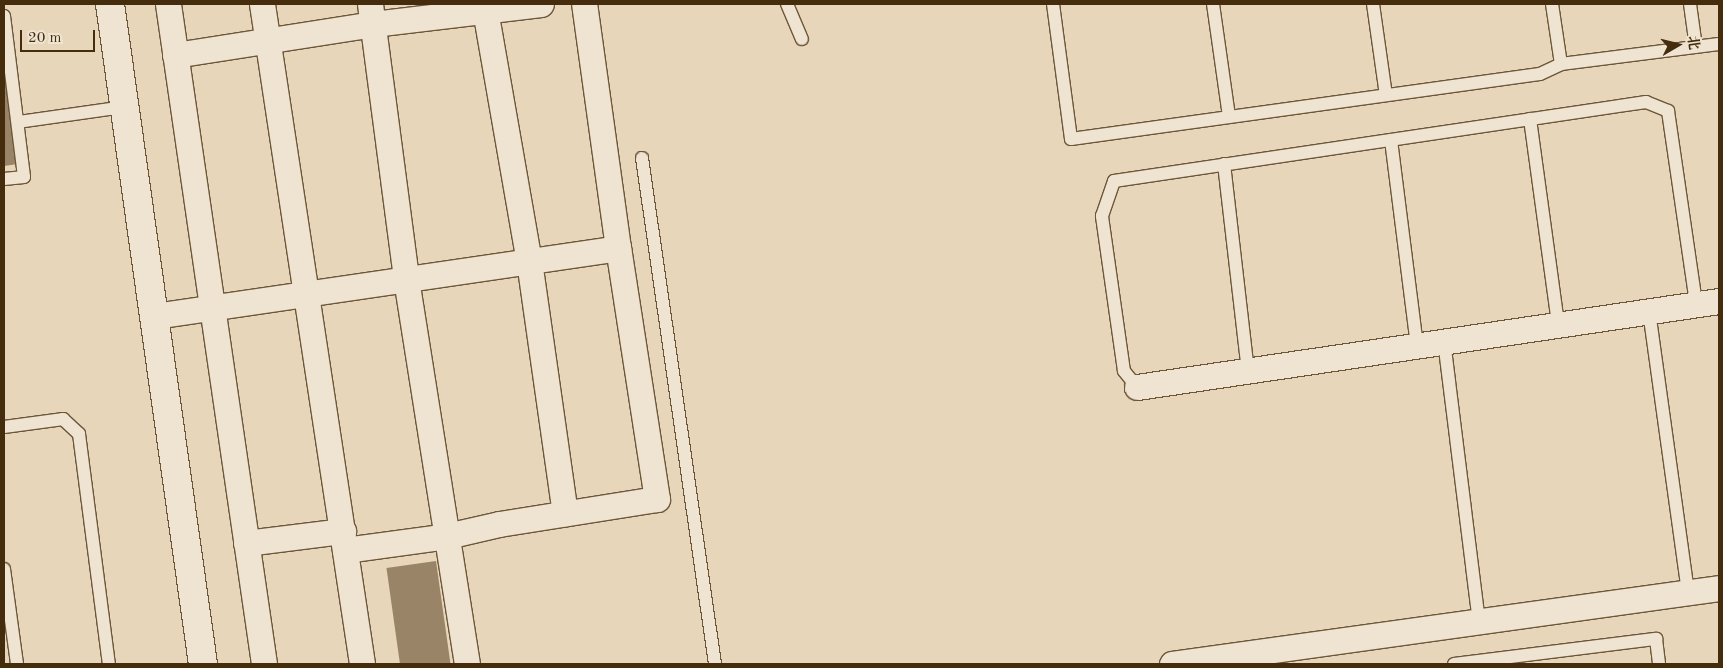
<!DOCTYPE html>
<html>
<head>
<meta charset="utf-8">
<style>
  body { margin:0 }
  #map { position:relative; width:1723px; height:668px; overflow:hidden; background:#e7d6ba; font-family:"Old Standard TT","Noto Serif SC",serif }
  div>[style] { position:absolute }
  .building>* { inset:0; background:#998467; transform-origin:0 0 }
  .roads { filter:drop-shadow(1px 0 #6d5638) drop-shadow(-1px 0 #6d5638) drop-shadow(0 1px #6d5638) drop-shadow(0 -1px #6d5638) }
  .service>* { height:12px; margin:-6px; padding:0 6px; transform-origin:6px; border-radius:6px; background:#efe4d2 }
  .minor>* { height:25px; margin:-12.5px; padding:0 12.5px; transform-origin:12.5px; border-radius:12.5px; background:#efe4d2 }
  .tertiary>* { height:28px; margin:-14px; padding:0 14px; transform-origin:14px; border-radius:14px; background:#efe4d2 }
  span { translate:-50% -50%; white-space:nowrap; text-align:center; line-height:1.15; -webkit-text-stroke:4px #efe4d2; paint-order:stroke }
  .frame { position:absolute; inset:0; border:5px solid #442c0d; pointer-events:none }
  .north { position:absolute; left:1653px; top:20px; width:50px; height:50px; -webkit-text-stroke:4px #efe4d2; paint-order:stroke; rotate:82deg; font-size:14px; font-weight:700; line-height:20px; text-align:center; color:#442c0d }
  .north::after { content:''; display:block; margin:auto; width:18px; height:22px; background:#442c0d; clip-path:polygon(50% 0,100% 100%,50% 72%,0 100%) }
  .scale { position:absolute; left:20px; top:30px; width:75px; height:22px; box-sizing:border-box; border:2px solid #442c0d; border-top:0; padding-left:6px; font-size:15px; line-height:18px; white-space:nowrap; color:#442c0d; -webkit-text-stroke:4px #efe4d2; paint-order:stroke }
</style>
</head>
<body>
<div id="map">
  <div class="building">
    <i style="clip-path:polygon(4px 75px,18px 164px,4px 166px)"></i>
    <i style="left:436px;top:561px;width:104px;height:50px;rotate:82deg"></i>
  </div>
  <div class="roads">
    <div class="service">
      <i style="left:787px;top:4px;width:38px;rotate:67deg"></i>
      <i style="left:1053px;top:4px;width:136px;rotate:82.4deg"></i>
      <i style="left:1071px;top:139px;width:473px;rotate:-7.9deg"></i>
      <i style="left:1540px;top:74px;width:23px;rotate:-25deg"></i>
      <i style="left:1213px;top:4px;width:114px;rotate:81.9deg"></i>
      <i style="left:1373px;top:4px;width:92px;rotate:81.9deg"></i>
      <i style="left:1552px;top:4px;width:61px;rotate:81.5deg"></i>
      <i style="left:1561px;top:64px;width:159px;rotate:-7.2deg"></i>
      <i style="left:1690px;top:4px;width:43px;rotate:82.1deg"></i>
      <i style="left:4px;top:16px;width:162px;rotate:82.9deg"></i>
      <i style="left:24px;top:177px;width:20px;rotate:174deg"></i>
      <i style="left:1530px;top:119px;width:207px;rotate:82.2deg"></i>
      <i style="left:18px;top:122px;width:107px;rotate:-8.1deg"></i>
      <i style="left:1391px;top:140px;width:207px;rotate:82.8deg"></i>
      <i style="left:642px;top:158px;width:511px;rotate:81.79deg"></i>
      <i style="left:1224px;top:164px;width:207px;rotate:83.4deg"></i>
      <i style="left:1649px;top:311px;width:284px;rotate:82.1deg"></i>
      <i style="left:1444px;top:341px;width:282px;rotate:82.9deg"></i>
      <i style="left:1137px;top:387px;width:21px;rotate:-129deg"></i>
      <i style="left:1124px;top:371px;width:157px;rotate:-98.1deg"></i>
      <i style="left:1102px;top:216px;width:37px;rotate:-71deg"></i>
      <i style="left:1114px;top:181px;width:538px;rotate:-8.45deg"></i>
      <i style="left:1646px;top:102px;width:24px;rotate:22deg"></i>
      <i style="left:1668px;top:111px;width:195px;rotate:81.7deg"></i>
      <i style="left:4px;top:427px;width:60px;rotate:-7.7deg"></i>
      <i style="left:63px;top:419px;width:22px;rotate:43deg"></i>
      <i style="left:79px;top:434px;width:232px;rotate:82.6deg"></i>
      <i style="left:4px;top:569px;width:96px;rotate:82.2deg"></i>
      <i style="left:1454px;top:664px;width:204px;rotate:-7.1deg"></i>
      <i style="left:1656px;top:639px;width:25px;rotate:83deg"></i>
    </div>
    <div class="minor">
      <i style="left:168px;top:4px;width:667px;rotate:81.72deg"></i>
      <i style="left:262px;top:4px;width:668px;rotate:81.38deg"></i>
      <i style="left:370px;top:4px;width:277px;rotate:82.5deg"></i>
      <i style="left:406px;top:279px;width:390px;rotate:81deg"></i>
      <i style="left:484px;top:4px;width:261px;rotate:80.1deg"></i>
      <i style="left:529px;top:261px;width:255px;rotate:81.9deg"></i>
      <i style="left:175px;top:55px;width:200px;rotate:-8.9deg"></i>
      <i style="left:373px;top:24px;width:169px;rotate:-6.8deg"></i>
      <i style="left:154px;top:316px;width:469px;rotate:-8.3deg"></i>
      <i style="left:1137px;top:387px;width:588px;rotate:-8.41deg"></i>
      <i style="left:246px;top:543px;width:98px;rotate:-7.1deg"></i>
      <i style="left:345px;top:550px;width:103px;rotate:-7.8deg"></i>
      <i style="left:447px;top:536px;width:53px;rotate:-13deg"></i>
      <i style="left:499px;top:524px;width:160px;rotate:-9deg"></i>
      <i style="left:657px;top:499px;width:254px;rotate:-98.8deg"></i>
      <i style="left:618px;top:248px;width:246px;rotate:-97.9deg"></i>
      <i style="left:1172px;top:664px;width:552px;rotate:-7.91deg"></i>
    </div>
    <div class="tertiary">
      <i style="left:110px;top:4px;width:667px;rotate:81.98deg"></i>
    </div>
  </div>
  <div class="frame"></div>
  <div class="north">北</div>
  <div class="scale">20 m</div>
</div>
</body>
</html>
